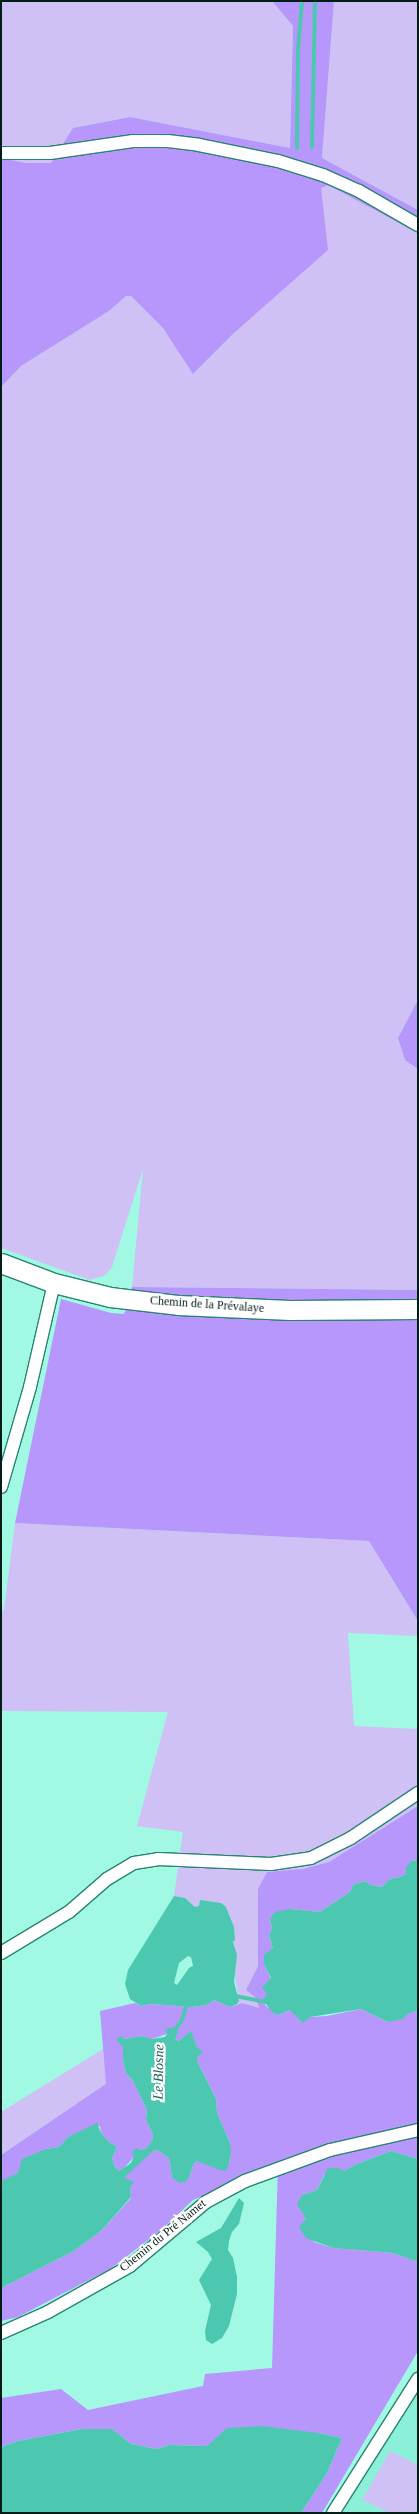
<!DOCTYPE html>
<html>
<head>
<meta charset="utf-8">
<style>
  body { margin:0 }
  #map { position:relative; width:419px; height:2514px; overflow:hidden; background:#a1f9e4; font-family:Georgia,serif }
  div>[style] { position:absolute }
  .built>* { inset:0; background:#8cf0d9 }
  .green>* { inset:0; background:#cfc0f6 }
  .forest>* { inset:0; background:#b797fc }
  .water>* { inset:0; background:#4bc8af }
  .stream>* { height:4px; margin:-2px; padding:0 2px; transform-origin:2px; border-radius:2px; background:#4bc8af }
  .roads { filter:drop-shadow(1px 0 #278472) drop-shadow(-1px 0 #278472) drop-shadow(0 1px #278472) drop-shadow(0 -1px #278472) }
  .street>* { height:12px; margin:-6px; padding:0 6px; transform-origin:6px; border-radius:6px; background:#fff }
  .secondary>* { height:19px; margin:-9.5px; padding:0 9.5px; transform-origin:9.5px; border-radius:9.5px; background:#fff }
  span { translate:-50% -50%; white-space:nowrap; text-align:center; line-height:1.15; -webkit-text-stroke:4.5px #fff; paint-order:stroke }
  .street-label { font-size:12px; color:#021d18 }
  .water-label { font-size:14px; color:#1f6255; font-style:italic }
  .frame { position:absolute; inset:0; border:2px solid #021d18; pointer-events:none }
</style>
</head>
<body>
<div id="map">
  <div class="built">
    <i style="clip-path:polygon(418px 2391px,418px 2513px,338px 2513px,398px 2424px)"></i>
  </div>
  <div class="green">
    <i style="clip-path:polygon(1px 1px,272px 1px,293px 26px,290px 148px,130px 117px,73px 128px,51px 163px,26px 163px,1px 158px)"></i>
    <i style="clip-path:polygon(334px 1px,418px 1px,418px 210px,322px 158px)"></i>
    <i style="clip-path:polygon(328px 184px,418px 233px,418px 1000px,398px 1038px,405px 1060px,418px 1069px,417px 1290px,132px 1287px,143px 1169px,112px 1267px,106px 1275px,90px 1280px,1px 1248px,1px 387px,21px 366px,109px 311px,126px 296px,131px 296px,163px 328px,194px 373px,234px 333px,321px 188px)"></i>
    <i style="clip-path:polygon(15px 1523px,369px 1541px,418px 1621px,418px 1636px,348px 1633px,354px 1726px,418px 1729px,418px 1806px,329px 1862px,303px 1869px,258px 1889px,258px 1966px,246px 1990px,256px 1998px,259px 2008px,242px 2003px,237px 2004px,239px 2001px,234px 1972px,237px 1955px,233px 1942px,235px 1939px,234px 1927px,230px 1918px,200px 1901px,200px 1906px,195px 1907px,185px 1898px,174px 1896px,183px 1832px,137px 1826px,168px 1712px,1px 1711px,1px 1611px,4px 1610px)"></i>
    <i style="clip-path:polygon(103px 2049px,107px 2084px,1px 2155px,1px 2112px)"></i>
    <i style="clip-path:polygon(390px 2451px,418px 2465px,418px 2513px,390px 2513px,362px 2500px)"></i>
  </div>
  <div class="forest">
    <i style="clip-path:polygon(272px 1px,334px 1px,322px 158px,418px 210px,418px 233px,328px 185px,321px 188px,328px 250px,234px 333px,193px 374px,163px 328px,131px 296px,126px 296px,109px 311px,21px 366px,1px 387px,1px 158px,26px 163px,51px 163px,73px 128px,130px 117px,290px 148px,293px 26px)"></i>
    <i style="clip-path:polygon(418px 1000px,418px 1069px,405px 1060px,398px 1038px)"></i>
    <i style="clip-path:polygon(132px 1287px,417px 1290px,418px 1288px,418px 1621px,369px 1541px,15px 1523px,61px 1299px,111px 1313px,124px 1314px)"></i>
    <i style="clip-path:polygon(418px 1806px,418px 1860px,412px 1861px,406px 1874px,400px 1877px,390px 1879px,382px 1887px,371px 1885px,364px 1881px,353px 1885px,350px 1892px,320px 1912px,290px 1909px,270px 1920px,272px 1929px,269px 1937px,273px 1948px,264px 1964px,271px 1979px,265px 2005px,278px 2015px,290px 2010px,310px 2017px,327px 2016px,361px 2009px,388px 2022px,418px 2010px,418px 2159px,391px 2151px,357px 2164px,344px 2171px,324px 2175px,317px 2190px,302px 2195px,306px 2220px,314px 2242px,333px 2248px,393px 2253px,418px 2262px,418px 2351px,322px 2513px,301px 2513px,327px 2473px,342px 2438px,318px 2433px,207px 2446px,169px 2445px,157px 2449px,131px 2444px,112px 2429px,82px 2429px,18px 2441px,1px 2447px,1px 2398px,61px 2389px,88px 2410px,203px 2386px,205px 2374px,272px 2368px,278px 2164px,193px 2200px,160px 2231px,110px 2269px,18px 2317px,1px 2321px,1px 2288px,74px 2251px,102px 2230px,131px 2198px,130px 2187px,123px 2178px,152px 2151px,157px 2150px,169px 2158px,172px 2177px,189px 2178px,194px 2163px,197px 2161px,225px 2170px,230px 2160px,230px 2143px,217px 2113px,216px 2099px,197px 2061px,197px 2047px,191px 2032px,179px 2041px,167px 2034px,152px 2039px,142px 2036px,124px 2039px,123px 2060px,126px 2073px,133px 2081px,147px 2110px,146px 2120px,153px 2134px,152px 2142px,147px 2148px,140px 2150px,125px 2167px,119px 2171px,115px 2167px,112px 2158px,117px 2147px,109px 2142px,101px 2133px,100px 2126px,68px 2137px,59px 2147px,46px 2149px,18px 2173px,4px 2181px,1px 2181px,1px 2155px,106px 2084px,100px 2011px,135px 2003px,141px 2006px,151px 2004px,192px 2007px,207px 2005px,214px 2000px,230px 2007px,242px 2003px,259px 2008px,256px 1998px,246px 1990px,258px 1966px,258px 1889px,267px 1872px,303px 1869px,329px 1862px)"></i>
  </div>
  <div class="water">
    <i style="clip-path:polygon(418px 1860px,418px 2010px,406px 2015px,403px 2019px,388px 2022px,361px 2009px,310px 2017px,303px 2023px,290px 2010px,278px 2015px,272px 2012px,263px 2000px,267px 1994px,262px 1987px,271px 1978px,264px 1964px,264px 1955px,273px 1948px,269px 1936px,272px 1929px,270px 1919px,275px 1912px,290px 1909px,320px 1912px,350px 1892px,353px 1885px,364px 1881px,371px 1885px,382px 1887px,390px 1879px,400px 1877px,406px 1874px,406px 1867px,412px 1861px)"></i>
    <i style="clip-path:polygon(evenodd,174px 1896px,185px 1898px,195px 1907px,199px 1906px,200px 1900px,221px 1903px,226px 1907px,234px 1927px,235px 1940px,233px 1942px,237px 1955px,234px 1982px,239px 2001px,237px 2004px,230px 2007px,214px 2000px,207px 2005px,192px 2007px,151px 2004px,141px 2006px,130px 1999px,125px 1984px,128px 1970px,174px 1896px,188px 1956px,191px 1957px,193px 1966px,189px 1968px,177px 1985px,174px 1983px,179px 1963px,188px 1956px)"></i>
    <i style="clip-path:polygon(176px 2027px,178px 2032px,175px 2039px,179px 2041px,191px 2031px,197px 2047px,203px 2052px,197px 2057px,197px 2061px,216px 2099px,217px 2113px,230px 2143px,231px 2153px,228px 2167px,225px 2171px,220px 2170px,197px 2161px,194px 2163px,189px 2178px,185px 2182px,179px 2183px,172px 2177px,169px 2158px,157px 2150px,153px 2151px,124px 2178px,134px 2182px,130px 2187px,131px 2197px,102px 2230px,74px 2251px,1px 2288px,1px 2181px,18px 2173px,22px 2159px,46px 2149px,59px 2147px,68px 2137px,97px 2123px,101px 2133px,109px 2142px,117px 2147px,112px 2158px,115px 2167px,119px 2171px,131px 2163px,134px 2156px,132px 2152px,137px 2148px,140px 2150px,147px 2148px,152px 2141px,153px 2134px,146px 2120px,147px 2110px,133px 2081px,126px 2073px,123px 2060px,123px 2047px,116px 2039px,121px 2036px,124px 2039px,142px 2036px,152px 2039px,165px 2037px,167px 2034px,166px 2029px)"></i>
    <i style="clip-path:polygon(391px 2151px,418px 2159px,418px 2262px,393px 2253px,333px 2248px,306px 2238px,299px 2227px,306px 2219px,297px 2204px,302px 2195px,317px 2190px,328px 2168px,338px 2168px,344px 2171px,357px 2164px)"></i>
    <i style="clip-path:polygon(239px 2198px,244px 2203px,239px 2224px,232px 2232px,229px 2241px,228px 2250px,233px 2258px,237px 2277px,237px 2294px,229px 2326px,222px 2338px,212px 2344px,206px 2340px,205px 2331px,211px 2305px,199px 2280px,212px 2259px,208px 2252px,196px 2242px,221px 2228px)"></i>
    <i style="clip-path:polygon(262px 2426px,318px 2433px,342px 2438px,327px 2473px,301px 2513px,1px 2513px,1px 2447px,18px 2441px,82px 2429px,112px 2429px,131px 2444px,157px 2449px,169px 2445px,207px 2446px,227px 2428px)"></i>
  </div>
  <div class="stream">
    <i style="left:312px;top:147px;width:146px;rotate:-88.8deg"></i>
    <i style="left:297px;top:148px;width:98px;rotate:-89.4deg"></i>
    <i style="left:298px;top:50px;width:49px;rotate:-85.3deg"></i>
    <i style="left:235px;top:1996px;width:33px;rotate:11deg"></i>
    <i style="left:174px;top:2031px;width:14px;rotate:-54deg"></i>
    <i style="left:182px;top:2020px;width:17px;rotate:-73deg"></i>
  </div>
  <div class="roads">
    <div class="street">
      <i style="left:1px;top:153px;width:49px"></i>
      <i style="left:50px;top:153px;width:84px;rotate:-8.2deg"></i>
      <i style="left:133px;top:141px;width:35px"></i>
      <i style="left:168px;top:141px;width:31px;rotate:7deg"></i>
      <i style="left:199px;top:145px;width:81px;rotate:11.4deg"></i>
      <i style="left:278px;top:161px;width:47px;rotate:17.3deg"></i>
      <i style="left:323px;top:175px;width:39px;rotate:24deg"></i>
      <i style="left:359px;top:191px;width:68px;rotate:30deg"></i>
      <i style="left:1px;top:1487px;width:104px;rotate:-73.8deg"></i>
      <i style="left:30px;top:1387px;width:107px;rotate:-77deg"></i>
      <i style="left:1px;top:1953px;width:79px;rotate:-31.1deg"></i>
      <i style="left:69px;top:1912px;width:50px;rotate:-41deg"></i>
      <i style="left:107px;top:1879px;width:31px;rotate:-31deg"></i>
      <i style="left:134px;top:1863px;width:24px;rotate:-9deg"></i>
      <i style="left:158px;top:1859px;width:113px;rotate:2.5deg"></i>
      <i style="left:271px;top:1864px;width:40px;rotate:-8.5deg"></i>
      <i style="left:311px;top:1858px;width:45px;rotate:-26.6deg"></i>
      <i style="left:351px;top:1838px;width:81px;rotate:-33.9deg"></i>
      <i style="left:1px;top:2333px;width:51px;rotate:-24.1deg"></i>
      <i style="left:48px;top:2312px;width:94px;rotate:-29.3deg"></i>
      <i style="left:130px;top:2266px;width:99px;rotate:-40.1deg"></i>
      <i style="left:206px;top:2202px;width:44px;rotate:-28.3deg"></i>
      <i style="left:245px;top:2181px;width:90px;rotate:-20deg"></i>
      <i style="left:330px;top:2150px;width:90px;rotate:-12.8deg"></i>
      <i style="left:333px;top:2513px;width:159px;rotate:-57.6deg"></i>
    </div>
    <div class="secondary">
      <i style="left:1px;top:1263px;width:57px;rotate:20.7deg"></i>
      <i style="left:54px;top:1283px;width:58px;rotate:14deg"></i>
      <i style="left:110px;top:1297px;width:68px;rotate:6.7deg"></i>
      <i style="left:178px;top:1305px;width:112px;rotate:2.6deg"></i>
      <i style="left:290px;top:1310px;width:128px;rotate:-0.4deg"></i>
    </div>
  </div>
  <div class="street-label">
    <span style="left:207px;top:1305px;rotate:4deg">Chemin de la Prévalaye</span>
    <span style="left:163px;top:2236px;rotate:-39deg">Chemin du Pré Namet</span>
  </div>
  <div class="water-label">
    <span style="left:159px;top:2072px;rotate:-89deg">Le Blosne</span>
  </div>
  <div class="frame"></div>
</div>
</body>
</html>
